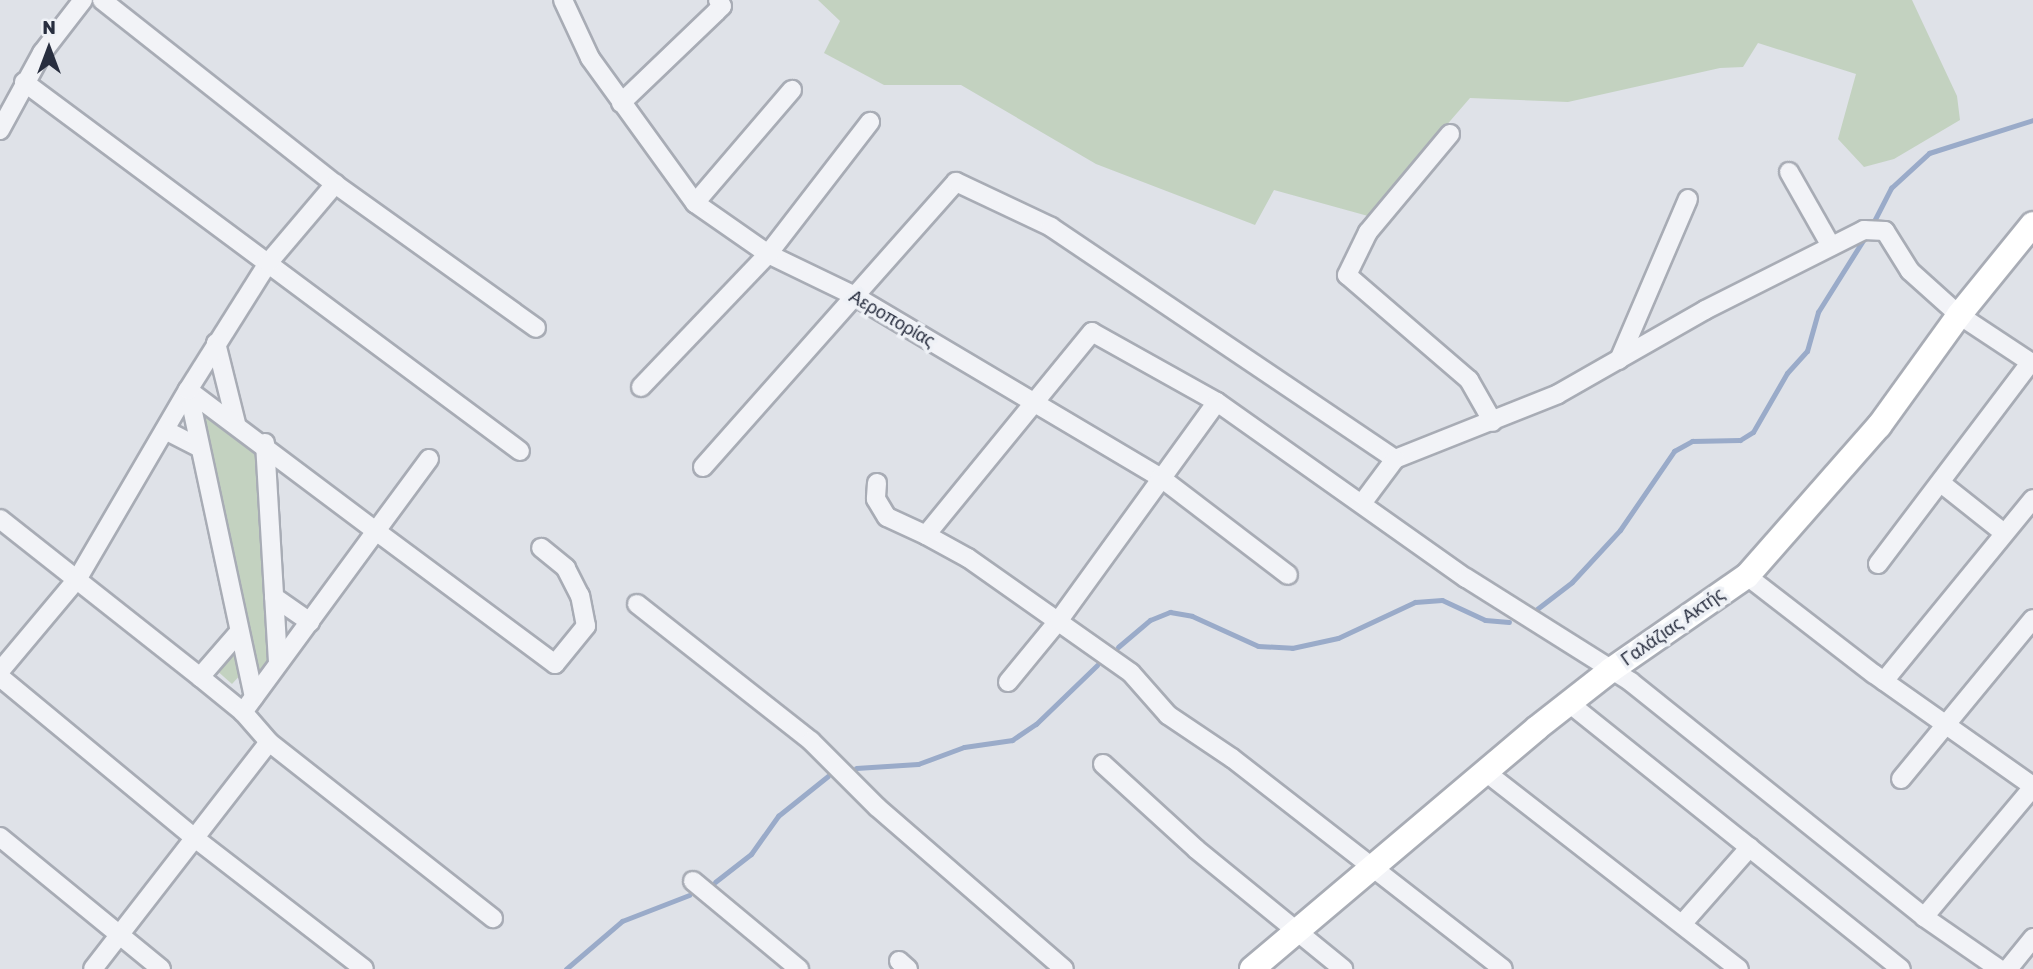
<!DOCTYPE html>
<html>
<head>
<meta charset="utf-8">
<style>
  body { margin:0 }
  #map { position:relative; width:2033px; height:969px; overflow:hidden; background:#dfe2e8; font-family:Rubik,sans-serif }
  div>[style] { position:absolute }
  .green>* { inset:0; background:#c3d2c0 }
  .stream>* { height:5px; margin:-2.5px; padding:0 2.5px; transform-origin:2.5px; border-radius:2.5px; background:#9aabc9 }
  .roads { filter:drop-shadow(2px 0 #a8acb5) drop-shadow(-2px 0 #a8acb5) drop-shadow(0 2px #a8acb5) drop-shadow(0 -2px #a8acb5) }
  .street>* { height:18px; margin:-9px; padding:0 9px; transform-origin:9px; border-radius:9px; background:#f2f3f7 }
  .secondary>* { height:24px; margin:-12px; padding:0 12px; transform-origin:12px; border-radius:12px; background:#fff }
  span { translate:-50% -50%; white-space:nowrap; text-align:center; line-height:1.15; -webkit-text-stroke:7px #eef1f6; paint-order:stroke }
  .street-label { font-size:18px; color:#282e3f }
  .north { position:absolute; left:14px; top:14px; width:70px; height:70px; -webkit-text-stroke:5px #eef1f6; paint-order:stroke; rotate:0deg; font-size:19px; font-weight:700; line-height:28px; text-align:center; color:#282e3f }
  .north::after { content:''; display:block; margin:auto; width:24px; height:32px; background:#282e3f; clip-path:polygon(50% 0,100% 100%,50% 72%,0 100%) }
</style>
</head>
<body>
<div id="map">
  <div class="green">
    <i style="clip-path:polygon(818px 0,1912px 0,1957px 96px,1960px 120px,1894px 159px,1864px 167px,1838px 139px,1856px 74px,1758px 43px,1743px 67px,1720px 68px,1568px 102px,1470px 98px,1368px 216px,1274px 190px,1255px 225px,1096px 164px,961px 85px,884px 85px,824px 53px,840px 21px)"></i>
    <i style="clip-path:polygon(198px 404px,257px 447px,271px 661px,257px 679px)"></i>
    <i style="clip-path:polygon(237px 645px,242px 673px,232px 684px,215px 669px)"></i>
  </div>
  <div class="stream">
    <i style="left:1872px;top:225px;width:42px;rotate:-62.8deg"></i>
    <i style="left:1891px;top:188px;width:52px;rotate:-42.6deg"></i>
    <i style="left:1929px;top:153px;width:109px;rotate:-17.6deg"></i>
    <i style="left:1537px;top:609px;width:44px;rotate:-37.6deg"></i>
    <i style="left:1572px;top:582px;width:71px;rotate:-47.3deg"></i>
    <i style="left:1620px;top:530px;width:96px;rotate:-55.6deg"></i>
    <i style="left:1674px;top:451px;width:21px;rotate:-29deg"></i>
    <i style="left:1692px;top:441px;width:48px;rotate:-1.2deg"></i>
    <i style="left:1740px;top:440px;width:15px;rotate:-32deg"></i>
    <i style="left:1753px;top:432px;width:68px;rotate:-60deg"></i>
    <i style="left:1787px;top:373px;width:30px;rotate:-48deg"></i>
    <i style="left:1807px;top:351px;width:41px;rotate:-74.2deg"></i>
    <i style="left:1818px;top:312px;width:89px;rotate:-57.9deg"></i>
    <i style="left:1118px;top:647px;width:42px;rotate:-40.2deg"></i>
    <i style="left:1150px;top:620px;width:22px;rotate:-22deg"></i>
    <i style="left:1170px;top:612px;width:22px;rotate:10deg"></i>
    <i style="left:1192px;top:616px;width:72px;rotate:24.4deg"></i>
    <i style="left:1258px;top:646px;width:34px;rotate:3deg"></i>
    <i style="left:1292px;top:648px;width:47px;rotate:-12.3deg"></i>
    <i style="left:1338px;top:638px;width:85px;rotate:-25.1deg"></i>
    <i style="left:1415px;top:602px;width:27px;rotate:-4deg"></i>
    <i style="left:1442px;top:600px;width:47px;rotate:24.9deg"></i>
    <i style="left:1485px;top:620px;width:24px;rotate:5deg"></i>
    <i style="left:856px;top:768px;width:62px;rotate:-3.7deg"></i>
    <i style="left:918px;top:764px;width:49px;rotate:-20.3deg"></i>
    <i style="left:964px;top:747px;width:49px;rotate:-8.3deg"></i>
    <i style="left:1012px;top:740px;width:29px;rotate:-34deg"></i>
    <i style="left:1036px;top:724px;width:85px;rotate:-44deg"></i>
    <i style="left:715px;top:882px;width:46px;rotate:-37.9deg"></i>
    <i style="left:751px;top:854px;width:47px;rotate:-54.6deg"></i>
    <i style="left:778px;top:816px;width:64px;rotate:-38.7deg"></i>
    <i style="left:566px;top:969px;width:74px;rotate:-40.6deg"></i>
    <i style="left:622px;top:921px;width:72px;rotate:-21.2deg"></i>
  </div>
  <div class="roads">
    <div class="street">
      <i style="left:102px;top:0;width:297px;rotate:38.3deg"></i>
      <i style="left:335px;top:184px;width:247px;rotate:35.6deg"></i>
      <i style="left:563px;top:0;width:64px;rotate:65deg"></i>
      <i style="left:590px;top:58px;width:179px;rotate:54.1deg"></i>
      <i style="left:695px;top:203px;width:89px;rotate:34.9deg"></i>
      <i style="left:768px;top:254px;width:94px;rotate:25.8deg"></i>
      <i style="left:853px;top:295px;width:357px;rotate:30.7deg"></i>
      <i style="left:1160px;top:477px;width:161px;rotate:37.4deg"></i>
      <i style="left:24px;top:82px;width:618px;rotate:36.65deg"></i>
      <i style="left:621px;top:103px;width:132px;rotate:-43.8deg"></i>
      <i style="left:716px;top:12px;width:8px;rotate:-45deg"></i>
      <i style="left:722px;top:6px;width:7px;rotate:-124deg"></i>
      <i style="left:0;top:130px;width:88px;rotate:-61.4deg"></i>
      <i style="left:42px;top:53px;width:67px;rotate:-52.3deg"></i>
      <i style="left:1450px;top:134px;width:128px;rotate:129.9deg"></i>
      <i style="left:1368px;top:232px;width:48px;rotate:116deg"></i>
      <i style="left:1347px;top:275px;width:161px;rotate:40.7deg"></i>
      <i style="left:1469px;top:380px;width:48px;rotate:60.3deg"></i>
      <i style="left:1789px;top:172px;width:85px;rotate:60.4deg"></i>
      <i style="left:695px;top:203px;width:149px;rotate:-49.4deg"></i>
      <i style="left:216px;top:343px;width:82px;rotate:76deg"></i>
      <i style="left:1619px;top:360px;width:175px;rotate:-66.8deg"></i>
      <i style="left:641px;top:387px;width:184px;rotate:-46.3deg"></i>
      <i style="left:768px;top:254px;width:167px;rotate:-52.3deg"></i>
      <i style="left:1217px;top:402px;width:143px;rotate:-150.8deg"></i>
      <i style="left:1092px;top:332px;width:262px;rotate:129.3deg"></i>
      <i style="left:926px;top:535px;width:48px;rotate:28.7deg"></i>
      <i style="left:968px;top:558px;width:199px;rotate:35.2deg"></i>
      <i style="left:1131px;top:673px;width:56px;rotate:48.6deg"></i>
      <i style="left:1168px;top:715px;width:77px;rotate:33.9deg"></i>
      <i style="left:1232px;top:758px;width:343px;rotate:37.9deg"></i>
      <i style="left:165px;top:430px;width:39px;rotate:27deg"></i>
      <i style="left:265px;top:443px;width:221px;rotate:86.6deg"></i>
      <i style="left:429px;top:459px;width:89px;rotate:126.4deg"></i>
      <i style="left:376px;top:531px;width:223px;rotate:36.6deg"></i>
      <i style="left:555px;top:664px;width:49px;rotate:-50.8deg"></i>
      <i style="left:586px;top:626px;width:31px;rotate:-101deg"></i>
      <i style="left:580px;top:596px;width:31px;rotate:-117deg"></i>
      <i style="left:566px;top:568px;width:32px;rotate:-141deg"></i>
      <i style="left:1395px;top:459px;width:175px;rotate:-21.7deg"></i>
      <i style="left:1558px;top:394px;width:169px;rotate:-29.7deg"></i>
      <i style="left:1705px;top:310px;width:178px;rotate:-26.7deg"></i>
      <i style="left:1864px;top:230px;width:21px;rotate:3deg"></i>
      <i style="left:1885px;top:231px;width:47px;rotate:58deg"></i>
      <i style="left:1910px;top:271px;width:66px;rotate:41.9deg"></i>
      <i style="left:1959px;top:315px;width:89px;rotate:33.5deg"></i>
      <i style="left:703px;top:467px;width:381px;rotate:-48.4deg"></i>
      <i style="left:956px;top:182px;width:105px;rotate:25.3deg"></i>
      <i style="left:1051px;top:227px;width:415px;rotate:34deg"></i>
      <i style="left:1395px;top:459px;width:54px;rotate:126.7deg"></i>
      <i style="left:877px;top:483px;width:16px;rotate:94deg"></i>
      <i style="left:876px;top:499px;width:21px;rotate:59deg"></i>
      <i style="left:887px;top:517px;width:43px;rotate:24.8deg"></i>
      <i style="left:1941px;top:483px;width:80px;rotate:38.4deg"></i>
      <i style="left:0;top:519px;width:255px;rotate:38.3deg"></i>
      <i style="left:200px;top:677px;width:55px;rotate:39.1deg"></i>
      <i style="left:243px;top:712px;width:40px;rotate:49deg"></i>
      <i style="left:269px;top:742px;width:287px;rotate:127.8deg"></i>
      <i style="left:1878px;top:564px;width:253px;rotate:-52.9deg"></i>
      <i style="left:1747px;top:576px;width:160px;rotate:37.7deg"></i>
      <i style="left:1874px;top:674px;width:194px;rotate:35.2deg"></i>
      <i style="left:274px;top:597px;width:44px;rotate:34.8deg"></i>
      <i style="left:637px;top:604px;width:221px;rotate:38.2deg"></i>
      <i style="left:811px;top:741px;width:93px;rotate:45deg"></i>
      <i style="left:877px;top:807px;width:247px;rotate:40.9deg"></i>
      <i style="left:0;top:671px;width:121px;rotate:-50deg"></i>
      <i style="left:78px;top:578px;width:218px;rotate:-59.7deg"></i>
      <i style="left:188px;top:390px;width:235px;rotate:36.9deg"></i>
      <i style="left:376px;top:531px;width:225px;rotate:126.3deg"></i>
      <i style="left:0;top:677px;width:254px;rotate:39.6deg"></i>
      <i style="left:196px;top:839px;width:212px;rotate:37.7deg"></i>
      <i style="left:200px;top:677px;width:60px;rotate:-49.1deg"></i>
      <i style="left:1884px;top:681px;width:235px;rotate:-50.7deg"></i>
      <i style="left:1008px;top:682px;width:80px;rotate:-50.6deg"></i>
      <i style="left:1059px;top:620px;width:269px;rotate:-54.1deg"></i>
      <i style="left:1217px;top:402px;width:305px;rotate:35.3deg"></i>
      <i style="left:1466px;top:578px;width:195px;rotate:32.2deg"></i>
      <i style="left:1631px;top:682px;width:376px;rotate:38.7deg"></i>
      <i style="left:1924px;top:917px;width:91px;rotate:34.7deg"></i>
      <i style="left:254px;top:697px;width:314px;rotate:-102.1deg"></i>
      <i style="left:188px;top:390px;width:150px;rotate:-57.8deg"></i>
      <i style="left:268px;top:263px;width:104px;rotate:-49.7deg"></i>
      <i style="left:1569px;top:703px;width:425px;rotate:38.7deg"></i>
      <i style="left:269px;top:742px;width:285px;rotate:38.2deg"></i>
      <i style="left:1103px;top:764px;width:126px;rotate:42.4deg"></i>
      <i style="left:1196px;top:849px;width:190px;rotate:39.2deg"></i>
      <i style="left:1487px;top:773px;width:319px;rotate:37.9deg"></i>
      <i style="left:1901px;top:779px;width:207px;rotate:-50.5deg"></i>
      <i style="left:0;top:837px;width:208px;rotate:39.3deg"></i>
      <i style="left:693px;top:881px;width:138px;rotate:39.7deg"></i>
      <i style="left:1924px;top:917px;width:170px;rotate:-50deg"></i>
      <i style="left:1683px;top:923px;width:101px;rotate:-48.6deg"></i>
      <i style="left:899px;top:961px;width:12px;rotate:42deg"></i>
      <i style="left:2008px;top:969px;width:40px;rotate:-51deg"></i>
    </div>
    <div class="secondary">
      <i style="left:1252px;top:969px;width:373px;rotate:-40.2deg"></i>
      <i style="left:1537px;top:728px;width:94px;rotate:-38.1deg"></i>
      <i style="left:1611px;top:670px;width:165px;rotate:-34.7deg"></i>
      <i style="left:1747px;top:576px;width:200px;rotate:-48.7deg"></i>
      <i style="left:1879px;top:426px;width:137px;rotate:-54.2deg"></i>
      <i style="left:1959px;top:315px;width:117px;rotate:-50.9deg"></i>
    </div>
  </div>
  <div class="street-label">
    <span style="left:892px;top:319px;rotate:30deg">Αεροπορίας</span>
    <span style="left:1673px;top:627px;rotate:-35deg">Γαλάζιας Ακτής</span>
  </div>
  <div class="north">N</div>
</div>
</body>
</html>
